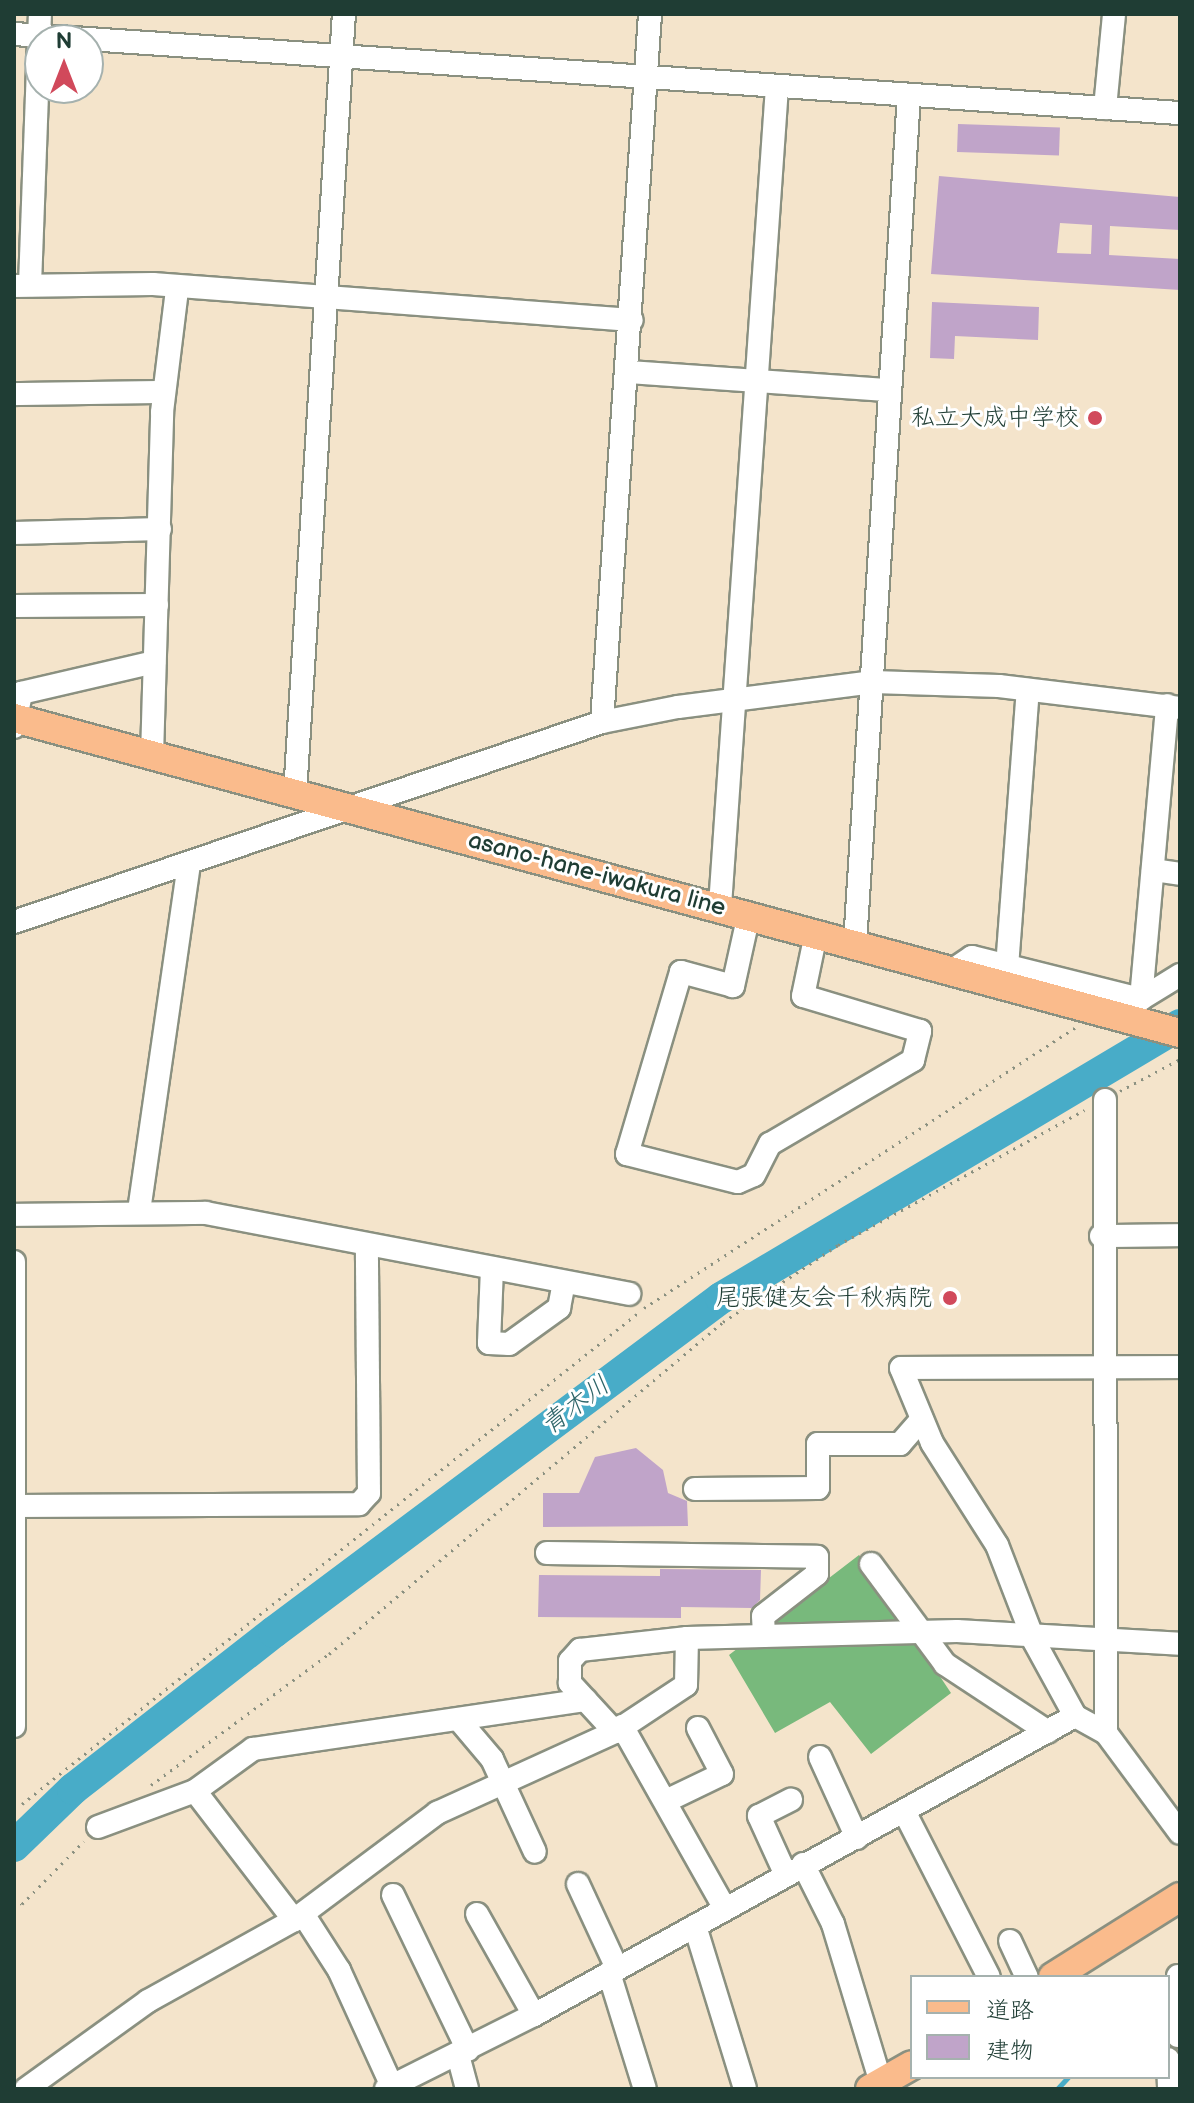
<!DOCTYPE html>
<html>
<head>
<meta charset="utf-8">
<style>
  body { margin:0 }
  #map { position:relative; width:1194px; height:2103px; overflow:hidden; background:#f4e4cb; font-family:"Balsamiq Sans","Klee One",sans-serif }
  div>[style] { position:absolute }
  .forest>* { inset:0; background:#78b97c }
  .stream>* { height:5px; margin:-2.5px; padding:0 2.5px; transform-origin:2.5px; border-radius:2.5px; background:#48acc8 }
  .river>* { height:32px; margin:-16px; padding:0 16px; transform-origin:16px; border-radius:16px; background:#48acc8 }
  .building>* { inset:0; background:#c0a4c9; transform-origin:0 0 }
  .path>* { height:3px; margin-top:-1.5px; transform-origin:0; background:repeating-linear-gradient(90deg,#8a9080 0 2px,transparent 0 8px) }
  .roads { filter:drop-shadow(2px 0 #8a9080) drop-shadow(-2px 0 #8a9080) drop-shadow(0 2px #8a9080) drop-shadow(0 -2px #8a9080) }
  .minor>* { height:22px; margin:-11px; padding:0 11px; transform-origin:11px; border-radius:11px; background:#fff }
  .major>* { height:28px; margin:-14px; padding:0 14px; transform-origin:14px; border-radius:14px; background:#fabb8c }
  .dots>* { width:22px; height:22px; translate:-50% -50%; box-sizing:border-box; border:4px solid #fff; border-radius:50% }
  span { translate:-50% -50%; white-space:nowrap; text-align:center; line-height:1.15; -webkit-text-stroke:6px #fff; paint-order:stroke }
  .poi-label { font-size:24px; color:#1f3d34 }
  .right { translate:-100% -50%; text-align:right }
  .street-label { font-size:24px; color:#1f3d34 }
  .water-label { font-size:26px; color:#2d6468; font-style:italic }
  .frame { position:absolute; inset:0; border:16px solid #1f3d34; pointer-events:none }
  .legend { position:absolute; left:910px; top:1975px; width:260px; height:104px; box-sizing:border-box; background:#fff; border:2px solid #a5b1ae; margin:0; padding:10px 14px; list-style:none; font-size:24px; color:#1f3d34 }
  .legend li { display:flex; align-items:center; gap:16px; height:40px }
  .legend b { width:40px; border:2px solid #a5b1ae }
  .north { position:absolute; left:24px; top:24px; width:80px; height:80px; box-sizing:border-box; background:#fff; border:2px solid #a5b1ae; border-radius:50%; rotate:0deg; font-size:22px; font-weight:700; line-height:32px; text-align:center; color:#1f3d34 }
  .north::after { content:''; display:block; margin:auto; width:28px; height:36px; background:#d1495b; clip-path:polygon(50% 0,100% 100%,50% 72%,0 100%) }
</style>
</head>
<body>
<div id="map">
  <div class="forest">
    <i style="clip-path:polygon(859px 1555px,951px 1693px,871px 1754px,830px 1702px,775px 1733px,729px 1655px)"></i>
  </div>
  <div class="stream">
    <i style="left:1057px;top:2089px;width:16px;rotate:-47deg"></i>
  </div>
  <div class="river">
    <i style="left:14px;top:1846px;width:82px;rotate:-44deg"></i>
    <i style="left:73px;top:1789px;width:255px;rotate:-38deg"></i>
    <i style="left:274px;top:1632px;width:558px;rotate:-36.77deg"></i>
    <i style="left:721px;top:1298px;width:534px;rotate:-30.74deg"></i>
  </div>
  <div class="building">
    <i style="left:958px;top:124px;width:102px;height:28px;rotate:2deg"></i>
    <i style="clip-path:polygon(evenodd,939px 176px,1180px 197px,1180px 230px,1110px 226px,1109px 255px,1180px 259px,1180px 290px,931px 274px,939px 176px,1060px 223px,1092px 225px,1091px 254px,1057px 253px,1060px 223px)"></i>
    <i style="clip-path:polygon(932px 302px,1039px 307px,1038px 340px,955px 336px,954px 359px,930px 358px)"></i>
    <i style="clip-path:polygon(636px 1448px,663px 1470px,668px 1493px,687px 1501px,688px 1526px,543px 1527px,543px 1493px,579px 1493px,595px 1457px)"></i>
    <i style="clip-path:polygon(660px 1569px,761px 1570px,760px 1600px,752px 1608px,681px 1607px,681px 1618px,538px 1617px,539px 1575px,660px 1576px)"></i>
  </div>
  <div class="path">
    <i style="left:1120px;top:1091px;width:68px;rotate:-28.1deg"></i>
    <i style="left:644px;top:1308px;width:515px;rotate:-33.04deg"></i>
    <i style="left:151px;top:1785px;width:221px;rotate:-36.4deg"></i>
    <i style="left:329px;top:1654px;width:515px;rotate:-40.12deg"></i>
    <i style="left:723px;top:1322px;width:138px;rotate:-33.8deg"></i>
    <i style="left:838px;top:1245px;width:281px;rotate:-28.7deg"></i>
    <i style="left:22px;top:1804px;width:788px;rotate:-38.56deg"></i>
    <i style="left:14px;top:1899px;width:9px;rotate:32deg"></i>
    <i style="left:22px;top:1904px;width:88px;rotate:-45.5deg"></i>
  </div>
  <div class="roads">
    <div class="minor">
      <i style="left:14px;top:34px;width:1169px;rotate:3.88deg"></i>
      <i style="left:1105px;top:108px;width:94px;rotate:-84.5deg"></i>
      <i style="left:30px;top:285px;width:271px;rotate:-87.9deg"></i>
      <i style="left:14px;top:286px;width:139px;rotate:-0.8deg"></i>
      <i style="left:153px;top:284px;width:480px;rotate:4.3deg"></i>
      <i style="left:629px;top:372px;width:261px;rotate:4deg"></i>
      <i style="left:14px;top:394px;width:150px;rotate:-0.8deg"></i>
      <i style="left:14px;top:533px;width:146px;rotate:-1.6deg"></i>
      <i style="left:14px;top:606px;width:143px;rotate:-0.4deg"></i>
      <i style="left:602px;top:722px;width:710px;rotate:-86.12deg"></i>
      <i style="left:14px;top:727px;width:35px;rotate:-78deg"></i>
      <i style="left:21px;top:693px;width:137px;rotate:-13.1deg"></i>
      <i style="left:152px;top:756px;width:344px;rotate:-88.3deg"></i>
      <i style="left:162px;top:412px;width:124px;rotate:-83deg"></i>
      <i style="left:295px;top:794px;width:782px;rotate:-86.41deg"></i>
      <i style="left:1153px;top:870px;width:27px;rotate:8deg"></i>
      <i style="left:720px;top:906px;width:822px;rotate:-86.02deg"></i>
      <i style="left:749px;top:914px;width:74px;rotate:102.5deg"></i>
      <i style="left:733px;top:986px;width:54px;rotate:-164.9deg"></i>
      <i style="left:681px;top:972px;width:190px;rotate:106.5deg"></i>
      <i style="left:627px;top:1154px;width:114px;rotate:14.2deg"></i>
      <i style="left:738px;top:1182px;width:17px;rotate:-24deg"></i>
      <i style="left:754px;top:1175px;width:35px;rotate:-63deg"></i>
      <i style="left:770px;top:1144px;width:166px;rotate:-30.4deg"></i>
      <i style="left:913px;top:1060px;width:30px;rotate:-76deg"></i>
      <i style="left:920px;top:1031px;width:122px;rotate:-163.3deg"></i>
      <i style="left:803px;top:996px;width:63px;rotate:-78.2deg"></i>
      <i style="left:14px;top:922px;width:621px;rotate:-18.79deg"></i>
      <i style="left:602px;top:722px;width:77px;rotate:-11.2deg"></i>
      <i style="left:678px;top:707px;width:197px;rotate:-7.3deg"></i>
      <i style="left:873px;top:682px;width:126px;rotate:1.8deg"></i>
      <i style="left:999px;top:686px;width:182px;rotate:6.9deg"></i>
      <i style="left:855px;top:944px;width:851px;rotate:-86.36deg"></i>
      <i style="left:1007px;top:967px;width:278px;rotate:-85.7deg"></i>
      <i style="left:951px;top:971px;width:25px;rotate:-34deg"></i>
      <i style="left:972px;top:957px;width:174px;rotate:14deg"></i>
      <i style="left:1141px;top:999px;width:46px;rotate:-31.6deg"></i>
      <i style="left:1141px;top:999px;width:295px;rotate:-84.9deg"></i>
      <i style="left:1105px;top:1100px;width:633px;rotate:89.91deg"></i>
      <i style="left:139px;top:1211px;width:350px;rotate:-81.8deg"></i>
      <i style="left:14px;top:1215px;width:192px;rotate:-0.6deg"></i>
      <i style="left:206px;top:1213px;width:431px;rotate:10.8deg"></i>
      <i style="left:1101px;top:1236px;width:79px;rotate:-0.7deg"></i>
      <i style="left:14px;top:1262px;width:464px;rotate:90deg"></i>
      <i style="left:492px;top:1268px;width:75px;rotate:92.3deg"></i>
      <i style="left:489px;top:1343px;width:20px;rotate:3deg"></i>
      <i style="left:509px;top:1344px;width:62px;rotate:-35.8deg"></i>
      <i style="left:559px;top:1308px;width:26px;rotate:-79deg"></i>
      <i style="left:1180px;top:1367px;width:279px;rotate:179.8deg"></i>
      <i style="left:901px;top:1368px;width:81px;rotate:67.5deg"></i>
      <i style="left:932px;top:1443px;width:121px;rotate:57.5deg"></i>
      <i style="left:997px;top:1545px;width:103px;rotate:68.9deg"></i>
      <i style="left:1034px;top:1641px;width:85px;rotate:61.3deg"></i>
      <i style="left:1075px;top:1716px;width:35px;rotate:29deg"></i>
      <i style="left:1106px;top:1733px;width:124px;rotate:53.5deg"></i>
      <i style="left:695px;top:1489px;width:123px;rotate:-0.5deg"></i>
      <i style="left:818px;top:1488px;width:44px;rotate:-90deg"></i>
      <i style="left:818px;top:1444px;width:82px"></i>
      <i style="left:900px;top:1444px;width:33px;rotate:-49deg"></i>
      <i style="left:14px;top:1506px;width:345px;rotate:-0.3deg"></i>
      <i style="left:359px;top:1504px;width:15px;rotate:-48deg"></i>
      <i style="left:369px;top:1493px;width:248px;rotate:-90.5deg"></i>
      <i style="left:547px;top:1553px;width:270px;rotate:0.8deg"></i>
      <i style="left:817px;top:1557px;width:17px;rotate:90deg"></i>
      <i style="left:817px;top:1574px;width:68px;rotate:142.1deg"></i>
      <i style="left:763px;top:1616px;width:20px;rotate:87deg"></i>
      <i style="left:871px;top:1564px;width:124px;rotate:53.5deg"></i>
      <i style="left:945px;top:1664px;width:123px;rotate:33.4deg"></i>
      <i style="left:459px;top:1720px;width:51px;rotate:49.8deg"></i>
      <i style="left:492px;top:1759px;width:102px;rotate:65.2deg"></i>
      <i style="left:622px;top:1726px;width:208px;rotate:60.6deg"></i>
      <i style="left:615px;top:1732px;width:67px;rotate:-132.6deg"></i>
      <i style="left:570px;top:1683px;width:22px;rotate:-90deg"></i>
      <i style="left:570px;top:1661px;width:15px;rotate:-48deg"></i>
      <i style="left:580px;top:1650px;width:108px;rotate:-6.4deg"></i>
      <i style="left:687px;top:1638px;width:270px;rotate:-1.5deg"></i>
      <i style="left:957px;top:1631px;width:223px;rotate:3.3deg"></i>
      <i style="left:820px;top:1757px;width:89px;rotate:65.4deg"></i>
      <i style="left:195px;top:1791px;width:163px;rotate:52.5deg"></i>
      <i style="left:666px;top:1801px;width:62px;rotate:-25.7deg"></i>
      <i style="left:722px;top:1774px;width:52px;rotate:-117.6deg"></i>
      <i style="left:905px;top:1813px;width:184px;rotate:62.9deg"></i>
      <i style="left:98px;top:1827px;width:103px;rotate:-20.4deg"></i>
      <i style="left:195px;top:1791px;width:72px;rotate:-35.9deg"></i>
      <i style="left:253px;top:1749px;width:336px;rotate:-8.4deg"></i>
      <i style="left:803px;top:1864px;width:67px;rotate:63.4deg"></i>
      <i style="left:833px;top:1924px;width:166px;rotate:73.2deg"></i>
      <i style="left:785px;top:1873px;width:63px;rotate:-114.5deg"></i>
      <i style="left:759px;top:1816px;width:36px;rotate:-27deg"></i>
      <i style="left:578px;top:1884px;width:93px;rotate:65.1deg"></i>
      <i style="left:393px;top:1895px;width:172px;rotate:64.2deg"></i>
      <i style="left:303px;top:1914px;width:67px;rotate:57.3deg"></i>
      <i style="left:339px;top:1970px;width:125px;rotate:65.5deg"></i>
      <i style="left:477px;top:1914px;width:116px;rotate:60.6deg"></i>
      <i style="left:695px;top:1926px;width:170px;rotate:72.9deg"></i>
      <i style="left:1010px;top:1941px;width:40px;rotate:65deg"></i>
      <i style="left:609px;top:1973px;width:121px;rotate:72.8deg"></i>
      <i style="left:1178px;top:1976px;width:60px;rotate:90deg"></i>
      <i style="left:458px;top:2055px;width:35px;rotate:75deg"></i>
      <i style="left:1168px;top:2059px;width:30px;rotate:88deg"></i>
      <i style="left:26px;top:2089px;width:150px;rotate:-35.8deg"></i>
      <i style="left:148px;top:2001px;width:167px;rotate:-29deg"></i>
      <i style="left:294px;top:1920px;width:179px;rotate:-36.8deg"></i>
      <i style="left:437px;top:1813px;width:196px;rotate:-24.5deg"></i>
      <i style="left:615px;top:1732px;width:85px;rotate:-33.5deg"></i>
      <i style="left:686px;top:1685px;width:47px;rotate:-88.8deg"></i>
      <i style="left:386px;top:2089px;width:165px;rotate:-26.6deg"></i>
      <i style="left:534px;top:2015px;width:618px;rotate:-28.93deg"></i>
    </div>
    <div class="major">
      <i style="left:14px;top:718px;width:1208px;rotate:15.12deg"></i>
      <i style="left:1053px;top:1977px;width:150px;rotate:-32.2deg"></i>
      <i style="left:870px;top:2089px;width:48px;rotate:-29.7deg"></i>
    </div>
  </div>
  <div class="dots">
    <i style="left:1095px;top:418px;background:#d1495b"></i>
    <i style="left:950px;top:1298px;background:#d1495b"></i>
  </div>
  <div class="poi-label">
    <span class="right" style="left:1079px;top:418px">私立大成中学校</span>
    <span class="right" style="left:932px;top:1298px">尾張健友会千秋病院</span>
  </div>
  <div class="street-label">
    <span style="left:597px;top:874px;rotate:15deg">asano-hane-iwakura line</span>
  </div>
  <div class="water-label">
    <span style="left:576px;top:1406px;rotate:-37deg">青木川</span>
  </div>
  <div class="frame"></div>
  <ul class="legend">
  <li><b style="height:10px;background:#fabb8c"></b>道路</li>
  <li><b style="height:22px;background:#c0a4c9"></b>建物</li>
  </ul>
  <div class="north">N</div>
</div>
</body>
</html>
